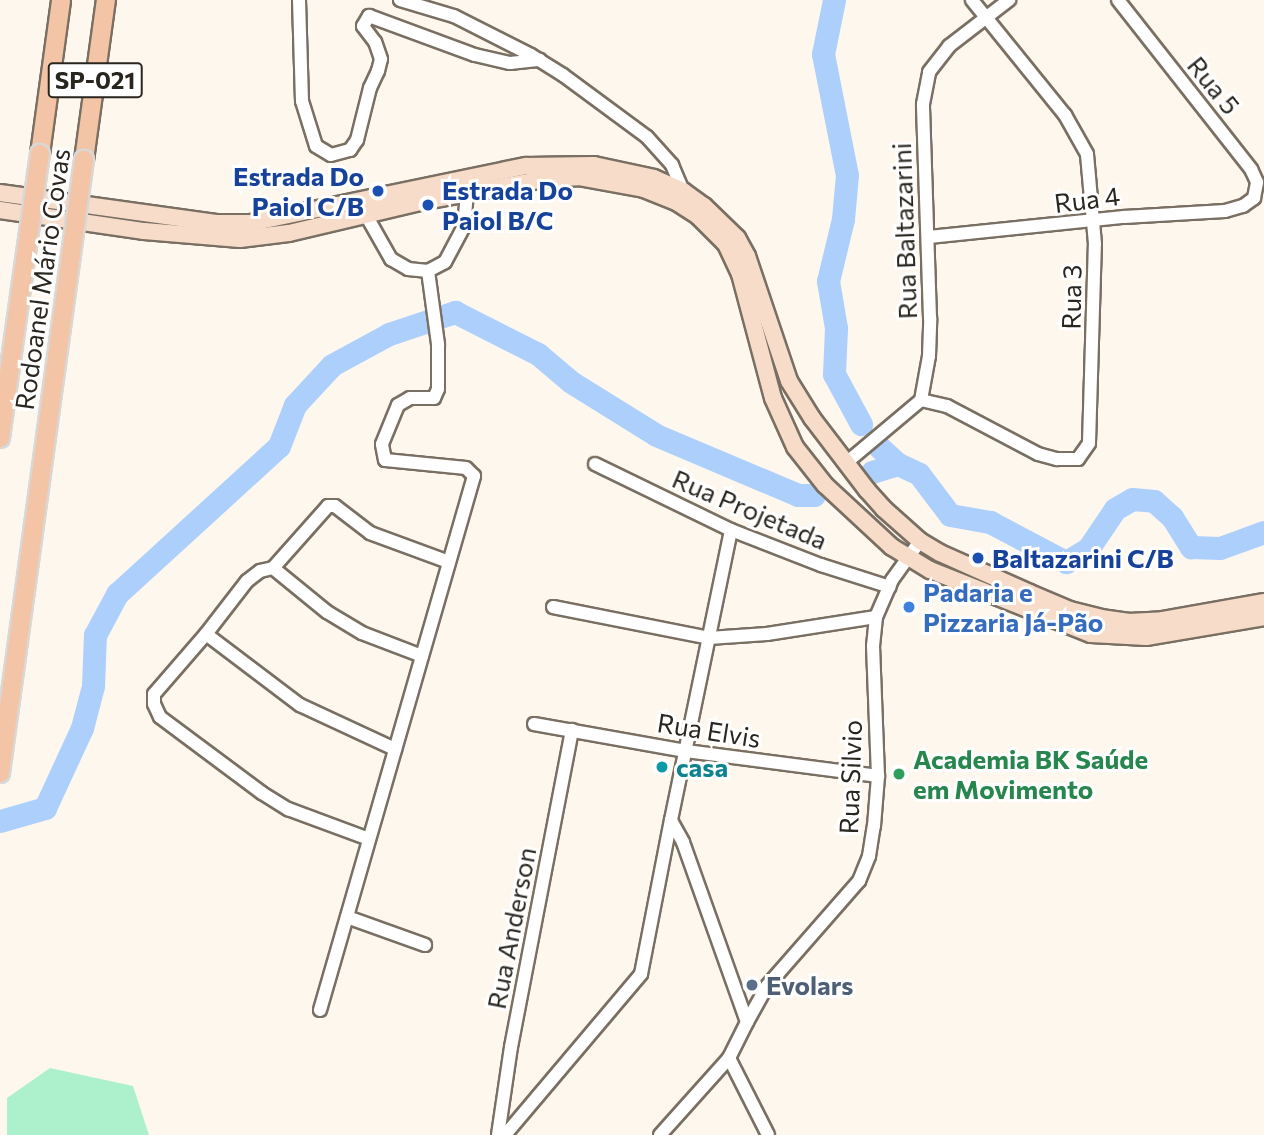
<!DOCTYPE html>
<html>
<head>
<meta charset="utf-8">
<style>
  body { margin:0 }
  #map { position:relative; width:1264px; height:1135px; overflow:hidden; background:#fef7ee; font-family:Commissioner,sans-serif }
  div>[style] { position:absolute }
  .green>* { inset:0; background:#acf1cc }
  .river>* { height:23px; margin:-11.5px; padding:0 11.5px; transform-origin:11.5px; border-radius:11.5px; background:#accffc }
  .roads { filter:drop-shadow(2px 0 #796f62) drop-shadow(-2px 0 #796f62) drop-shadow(0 2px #796f62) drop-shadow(0 -2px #796f62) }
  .minor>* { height:12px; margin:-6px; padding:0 6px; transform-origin:6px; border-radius:6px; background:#fff }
  .major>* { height:16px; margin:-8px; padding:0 8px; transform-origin:8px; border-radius:8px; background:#f8dcca }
  .highway>* { height:18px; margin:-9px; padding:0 9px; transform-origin:9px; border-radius:9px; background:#f4c4a6 }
  .bridges { filter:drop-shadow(2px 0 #d8d8d7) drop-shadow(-2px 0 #d8d8d7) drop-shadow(0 2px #d8d8d7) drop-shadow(0 -2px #d8d8d7) }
  .highway-bridge>* { height:18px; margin:-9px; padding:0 9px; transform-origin:9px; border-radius:9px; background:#f4c4a6 }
  .dots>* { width:19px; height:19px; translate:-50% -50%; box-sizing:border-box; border:4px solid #fff; border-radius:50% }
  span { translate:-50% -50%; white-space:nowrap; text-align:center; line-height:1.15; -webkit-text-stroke:6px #fff; paint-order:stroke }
  .shield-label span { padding:2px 5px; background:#fff; border:2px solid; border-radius:5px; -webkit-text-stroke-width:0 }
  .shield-label { font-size:24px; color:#29251f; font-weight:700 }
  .street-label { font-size:26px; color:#29251f }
  .transit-label { font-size:26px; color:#164399; font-weight:700 }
  .right { translate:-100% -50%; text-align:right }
  .left { translate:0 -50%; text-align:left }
  .shop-label { font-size:26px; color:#366cbe; font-weight:700 }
  .leisure-label { font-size:26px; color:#27864d; font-weight:700 }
  .culture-label { font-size:26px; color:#0d838f; font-weight:700 }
  .service-label { font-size:26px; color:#4e5e75; font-weight:700 }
</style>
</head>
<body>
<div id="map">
  <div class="green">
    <i style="clip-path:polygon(50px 1068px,133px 1086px,149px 1135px,7px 1135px,7px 1098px)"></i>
  </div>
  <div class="river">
    <i style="left:834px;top:0;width:55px;rotate:101.5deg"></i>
    <i style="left:823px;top:54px;width:123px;rotate:78.8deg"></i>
    <i style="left:847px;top:175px;width:44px;rotate:95.2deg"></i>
    <i style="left:843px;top:219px;width:64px;rotate:103.6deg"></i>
    <i style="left:828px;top:281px;width:48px;rotate:80.3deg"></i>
    <i style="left:836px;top:328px;width:46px;rotate:92.5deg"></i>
    <i style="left:834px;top:374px;width:57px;rotate:61.6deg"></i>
    <i style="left:879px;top:447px;width:25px;rotate:42deg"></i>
    <i style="left:898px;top:464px;width:23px;rotate:25deg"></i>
    <i style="left:919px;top:474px;width:51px;rotate:52.9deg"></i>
    <i style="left:950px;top:515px;width:41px;rotate:9.9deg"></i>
    <i style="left:990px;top:522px;width:86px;rotate:27.8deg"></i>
    <i style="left:1066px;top:562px;width:26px;rotate:-31deg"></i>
    <i style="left:1088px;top:549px;width:48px;rotate:-56deg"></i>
    <i style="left:1115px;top:509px;width:20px;rotate:-30deg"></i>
    <i style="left:1132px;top:499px;width:22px;rotate:5deg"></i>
    <i style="left:1154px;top:501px;width:24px;rotate:42deg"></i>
    <i style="left:1172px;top:517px;width:36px;rotate:58deg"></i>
    <i style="left:1191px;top:547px;width:29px;rotate:2deg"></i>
    <i style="left:1220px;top:548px;width:47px;rotate:-20deg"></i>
    <i style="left:872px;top:472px;width:27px;rotate:-17deg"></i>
    <i style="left:0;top:821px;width:47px;rotate:-16.1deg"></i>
    <i style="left:45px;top:808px;width:88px;rotate:-65.2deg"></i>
    <i style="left:82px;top:728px;width:43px;rotate:-75.3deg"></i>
    <i style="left:93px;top:686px;width:51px;rotate:-87.8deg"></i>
    <i style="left:95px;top:635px;width:47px;rotate:-61.8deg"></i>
    <i style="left:117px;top:594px;width:219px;rotate:-42.4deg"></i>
    <i style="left:279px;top:446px;width:44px;rotate:-68.7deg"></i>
    <i style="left:295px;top:405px;width:54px;rotate:-47.2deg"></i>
    <i style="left:332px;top:365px;width:65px;rotate:-28.5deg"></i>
    <i style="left:389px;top:334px;width:70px;rotate:-18.4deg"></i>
    <i style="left:455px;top:312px;width:93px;rotate:26.8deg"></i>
    <i style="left:538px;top:354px;width:43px;rotate:40.3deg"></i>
    <i style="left:571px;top:382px;width:100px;rotate:31.9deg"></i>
    <i style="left:656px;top:435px;width:154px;rotate:22.9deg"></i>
    <i style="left:798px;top:495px;width:16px"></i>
  </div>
  <div class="roads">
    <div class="minor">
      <i style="left:299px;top:0;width:101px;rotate:88.3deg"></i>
      <i style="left:302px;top:101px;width:47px;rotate:72.7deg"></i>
      <i style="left:316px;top:146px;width:17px;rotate:31deg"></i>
      <i style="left:331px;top:155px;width:20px;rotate:-15deg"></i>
      <i style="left:350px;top:150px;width:12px;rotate:-55deg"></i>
      <i style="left:357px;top:140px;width:54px;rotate:-76deg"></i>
      <i style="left:370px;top:88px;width:19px;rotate:-65deg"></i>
      <i style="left:378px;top:71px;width:12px;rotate:-76deg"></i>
      <i style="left:381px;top:59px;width:18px;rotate:-109deg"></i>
      <i style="left:375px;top:42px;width:20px;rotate:-127deg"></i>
      <i style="left:363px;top:26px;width:12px;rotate:-59deg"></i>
      <i style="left:369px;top:16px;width:113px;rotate:20.2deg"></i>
      <i style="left:475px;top:55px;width:36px;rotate:13deg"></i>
      <i style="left:510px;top:63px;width:30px;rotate:-6deg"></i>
      <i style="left:400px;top:0;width:56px;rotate:16.5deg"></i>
      <i style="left:454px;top:16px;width:86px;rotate:26.9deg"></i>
      <i style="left:531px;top:55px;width:38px;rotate:32deg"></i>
      <i style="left:563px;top:75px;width:104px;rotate:36.4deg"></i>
      <i style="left:647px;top:137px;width:38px;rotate:48deg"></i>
      <i style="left:672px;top:165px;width:28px;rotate:67deg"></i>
      <i style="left:366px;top:215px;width:51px;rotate:60.4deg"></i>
      <i style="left:391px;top:259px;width:20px;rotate:30deg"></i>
      <i style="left:408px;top:269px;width:20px;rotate:6deg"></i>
      <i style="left:428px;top:271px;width:19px;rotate:-28deg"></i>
      <i style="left:445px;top:262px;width:40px;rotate:-62deg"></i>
      <i style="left:464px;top:227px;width:34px;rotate:-85deg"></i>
      <i style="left:929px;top:237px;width:196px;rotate:-5.9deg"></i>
      <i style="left:1124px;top:217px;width:101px;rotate:-3.4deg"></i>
      <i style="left:1225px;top:211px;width:19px;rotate:-16deg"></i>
      <i style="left:1243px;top:206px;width:14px;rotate:-36deg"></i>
      <i style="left:1254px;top:198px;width:16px;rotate:-79deg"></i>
      <i style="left:1257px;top:182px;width:14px;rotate:-115deg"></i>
      <i style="left:1251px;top:169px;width:215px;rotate:-128.2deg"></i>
      <i style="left:921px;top:400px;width:27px;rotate:13deg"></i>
      <i style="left:947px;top:406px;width:103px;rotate:27.8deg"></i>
      <i style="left:1038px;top:454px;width:20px;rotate:15deg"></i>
      <i style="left:1057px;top:459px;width:21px"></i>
      <i style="left:1078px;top:459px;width:19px;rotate:-55deg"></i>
      <i style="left:1089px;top:443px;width:199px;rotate:-88.3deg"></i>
      <i style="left:1095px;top:244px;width:90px;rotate:-95.1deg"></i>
      <i style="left:1087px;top:154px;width:45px;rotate:-119.4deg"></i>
      <i style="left:1065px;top:115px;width:148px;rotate:-129deg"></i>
      <i style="left:846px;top:463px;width:98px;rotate:-40deg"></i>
      <i style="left:921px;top:400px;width:45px;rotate:-79.7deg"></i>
      <i style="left:929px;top:356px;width:38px;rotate:-88deg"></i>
      <i style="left:930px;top:318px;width:214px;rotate:-91.9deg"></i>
      <i style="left:923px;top:104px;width:33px;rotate:-79deg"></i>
      <i style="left:929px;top:72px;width:33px;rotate:-52deg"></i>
      <i style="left:949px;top:46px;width:76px;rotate:-37.5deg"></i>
      <i style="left:595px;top:464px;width:151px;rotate:25.9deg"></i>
      <i style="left:731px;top:530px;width:97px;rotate:21.3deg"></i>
      <i style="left:821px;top:565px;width:72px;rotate:17.7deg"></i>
      <i style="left:273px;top:568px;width:13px;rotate:167deg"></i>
      <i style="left:260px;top:571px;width:16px;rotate:142deg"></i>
      <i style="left:247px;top:581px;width:67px;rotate:127.7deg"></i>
      <i style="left:206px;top:634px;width:118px;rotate:37.1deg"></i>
      <i style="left:300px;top:705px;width:105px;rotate:24.9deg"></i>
      <i style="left:553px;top:607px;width:159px;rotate:11.2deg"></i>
      <i style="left:709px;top:638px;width:58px;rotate:-3.9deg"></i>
      <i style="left:767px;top:634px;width:110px;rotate:-8.9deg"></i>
      <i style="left:206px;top:634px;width:79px;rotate:130.9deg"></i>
      <i style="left:154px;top:694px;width:10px;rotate:90deg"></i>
      <i style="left:154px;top:704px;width:14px;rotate:65deg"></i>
      <i style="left:160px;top:717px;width:127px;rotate:36.7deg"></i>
      <i style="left:262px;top:793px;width:31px;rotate:32deg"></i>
      <i style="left:288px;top:809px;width:86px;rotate:20.3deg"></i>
      <i style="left:422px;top:656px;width:64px;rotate:-159deg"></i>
      <i style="left:362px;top:633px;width:41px;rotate:-149deg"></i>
      <i style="left:327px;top:612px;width:70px;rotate:-140.8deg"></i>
      <i style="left:273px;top:568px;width:83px;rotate:-48.4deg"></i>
      <i style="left:328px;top:506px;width:7px"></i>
      <i style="left:335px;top:506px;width:44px;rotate:37.6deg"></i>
      <i style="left:370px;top:533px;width:84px;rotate:20.2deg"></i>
      <i style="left:534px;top:724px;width:154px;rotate:10.1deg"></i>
      <i style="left:686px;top:751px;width:194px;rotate:7.4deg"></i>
      <i style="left:347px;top:917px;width:83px;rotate:19.7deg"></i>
      <i style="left:320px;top:1010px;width:556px;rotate:-73.91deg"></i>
      <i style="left:474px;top:476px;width:11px;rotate:-135deg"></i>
      <i style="left:466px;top:468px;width:81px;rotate:-174.4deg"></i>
      <i style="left:385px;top:460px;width:16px;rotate:-101deg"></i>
      <i style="left:382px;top:444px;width:42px;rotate:-67.7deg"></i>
      <i style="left:398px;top:405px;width:14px;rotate:-30deg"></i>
      <i style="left:410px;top:398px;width:24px"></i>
      <i style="left:434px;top:398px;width:10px;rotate:-66deg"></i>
      <i style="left:438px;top:389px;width:45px;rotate:-90deg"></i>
      <i style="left:438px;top:344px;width:74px;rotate:-97.8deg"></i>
      <i style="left:747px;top:1022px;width:41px;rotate:-60.9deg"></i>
      <i style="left:767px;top:986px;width:140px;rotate:-48.8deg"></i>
      <i style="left:859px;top:881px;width:27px;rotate:-68deg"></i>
      <i style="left:869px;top:856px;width:30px;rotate:-81deg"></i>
      <i style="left:874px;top:826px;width:50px;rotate:-85.4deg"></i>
      <i style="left:878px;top:776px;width:130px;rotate:-92.2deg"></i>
      <i style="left:873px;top:646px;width:29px;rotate:-84deg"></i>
      <i style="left:876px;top:617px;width:40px;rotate:-66.6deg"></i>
      <i style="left:892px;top:580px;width:48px;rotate:-54.3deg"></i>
      <i style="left:729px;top:1058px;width:86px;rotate:63.1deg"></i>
      <i style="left:498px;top:1135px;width:89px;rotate:-81.6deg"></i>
      <i style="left:511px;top:1047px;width:323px;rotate:-79.1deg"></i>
      <i style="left:505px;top:1135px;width:211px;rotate:-49.8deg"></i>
      <i style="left:641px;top:974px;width:157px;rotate:-79deg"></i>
      <i style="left:660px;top:1135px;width:103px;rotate:-48.1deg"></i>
      <i style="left:729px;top:1058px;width:40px;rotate:-63.4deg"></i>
      <i style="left:747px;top:1022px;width:191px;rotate:-109.6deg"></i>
      <i style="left:683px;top:842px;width:25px;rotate:-119deg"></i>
      <i style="left:671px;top:820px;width:296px;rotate:-78.3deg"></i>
    </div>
    <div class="major">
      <i style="left:0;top:193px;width:218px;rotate:7.9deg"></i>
      <i style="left:216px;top:223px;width:34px"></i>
      <i style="left:250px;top:223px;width:282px;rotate:-11.7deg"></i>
      <i style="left:526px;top:166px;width:68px;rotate:-0.8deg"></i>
      <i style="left:594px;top:165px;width:61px;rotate:12.2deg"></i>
      <i style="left:654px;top:178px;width:32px;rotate:24deg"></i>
      <i style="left:683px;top:191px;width:26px;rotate:36deg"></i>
      <i style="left:704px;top:206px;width:46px;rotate:44.1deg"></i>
      <i style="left:737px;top:238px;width:21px;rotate:61deg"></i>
      <i style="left:747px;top:256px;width:132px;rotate:71.4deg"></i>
      <i style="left:789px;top:381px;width:44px;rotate:58.1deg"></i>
      <i style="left:812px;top:418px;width:91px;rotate:52.6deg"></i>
      <i style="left:867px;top:490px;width:25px;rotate:48deg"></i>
      <i style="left:884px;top:509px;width:48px;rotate:41.6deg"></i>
      <i style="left:920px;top:541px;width:23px;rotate:31deg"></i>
      <i style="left:940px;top:553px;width:98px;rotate:24deg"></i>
      <i style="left:1030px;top:593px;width:43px;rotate:23deg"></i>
      <i style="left:1070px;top:610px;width:32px;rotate:14deg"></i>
      <i style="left:1101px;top:618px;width:27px;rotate:8deg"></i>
      <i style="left:1128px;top:622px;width:35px;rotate:-3deg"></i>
      <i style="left:1163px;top:620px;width:103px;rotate:-10.1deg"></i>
      <i style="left:0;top:210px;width:146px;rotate:8.3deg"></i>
      <i style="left:144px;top:231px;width:96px;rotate:4.8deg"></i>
      <i style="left:240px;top:239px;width:49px;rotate:-7deg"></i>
      <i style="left:289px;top:233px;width:135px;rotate:-13.3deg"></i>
      <i style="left:420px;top:202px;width:126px;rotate:-10.5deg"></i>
      <i style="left:544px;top:179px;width:34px;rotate:-3deg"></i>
      <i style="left:578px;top:177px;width:67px;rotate:10.3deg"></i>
      <i style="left:644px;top:189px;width:37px;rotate:22deg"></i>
      <i style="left:678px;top:203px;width:24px;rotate:33deg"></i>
      <i style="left:698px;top:216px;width:40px;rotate:45deg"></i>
      <i style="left:726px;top:244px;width:33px;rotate:65deg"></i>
      <i style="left:740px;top:274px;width:128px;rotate:75.1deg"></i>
      <i style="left:773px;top:398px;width:54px;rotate:65.8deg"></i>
      <i style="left:795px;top:447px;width:48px;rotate:51.7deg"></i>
      <i style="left:825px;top:485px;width:91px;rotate:42.8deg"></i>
      <i style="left:892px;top:547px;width:44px;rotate:31.2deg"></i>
      <i style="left:930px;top:570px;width:173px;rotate:21.7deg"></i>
      <i style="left:1091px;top:634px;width:55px;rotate:3.1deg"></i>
      <i style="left:1146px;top:637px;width:120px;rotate:-9.6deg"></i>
    </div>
    <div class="highway">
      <i style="left:40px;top:154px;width:155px;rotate:-82.2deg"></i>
      <i style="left:84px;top:160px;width:162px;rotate:-82.2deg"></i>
    </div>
  </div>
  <div class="bridges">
    <div class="highway-bridge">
      <i style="left:0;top:438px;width:287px;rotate:-82deg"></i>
      <i style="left:0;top:773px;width:619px;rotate:-82.2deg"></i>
    </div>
  </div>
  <div class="dots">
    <i style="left:378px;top:191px;background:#1a4fb4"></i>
    <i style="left:428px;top:205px;background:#1a4fb4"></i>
    <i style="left:978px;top:558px;background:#1a4fb4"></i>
    <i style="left:909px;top:607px;background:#3f7fe0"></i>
    <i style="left:662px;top:767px;background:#0f9aa8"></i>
    <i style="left:899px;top:774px;background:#2e9e5b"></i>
    <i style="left:752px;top:985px;background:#5c6f8a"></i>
  </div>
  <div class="shield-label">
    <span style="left:95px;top:80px">SP-021</span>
  </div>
  <div class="street-label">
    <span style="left:1214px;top:85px;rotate:51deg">Rua 5</span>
    <span style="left:1087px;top:199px;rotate:-7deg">Rua 4</span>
    <span style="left:904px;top:231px;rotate:-92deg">Rua Baltazarini</span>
    <span style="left:42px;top:279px;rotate:-82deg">Rodoanel Mário Covas</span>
    <span style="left:1071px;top:297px;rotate:-89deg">Rua 3</span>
    <span style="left:750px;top:509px;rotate:23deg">Rua Projetada</span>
    <span style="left:709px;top:730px;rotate:9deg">Rua Elvis</span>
    <span style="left:850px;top:777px;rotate:-88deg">Rua Silvio</span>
    <span style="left:511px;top:928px;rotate:-79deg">Rua Anderson</span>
  </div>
  <div class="transit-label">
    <span class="right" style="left:364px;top:191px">Estrada Do<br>Paiol C/B</span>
    <span class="left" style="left:442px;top:205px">Estrada Do<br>Paiol B/C</span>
    <span class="left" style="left:992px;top:558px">Baltazarini C/B</span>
  </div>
  <div class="shop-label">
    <span class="left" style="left:923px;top:607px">Padaria e<br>Pizzaria Já-Pão</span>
  </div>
  <div class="leisure-label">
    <span class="left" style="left:913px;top:774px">Academia BK Saúde<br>em Movimento</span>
  </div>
  <div class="culture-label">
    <span class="left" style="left:676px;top:767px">casa</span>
  </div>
  <div class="service-label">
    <span class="left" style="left:766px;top:985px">Evolars</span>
  </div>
</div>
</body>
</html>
